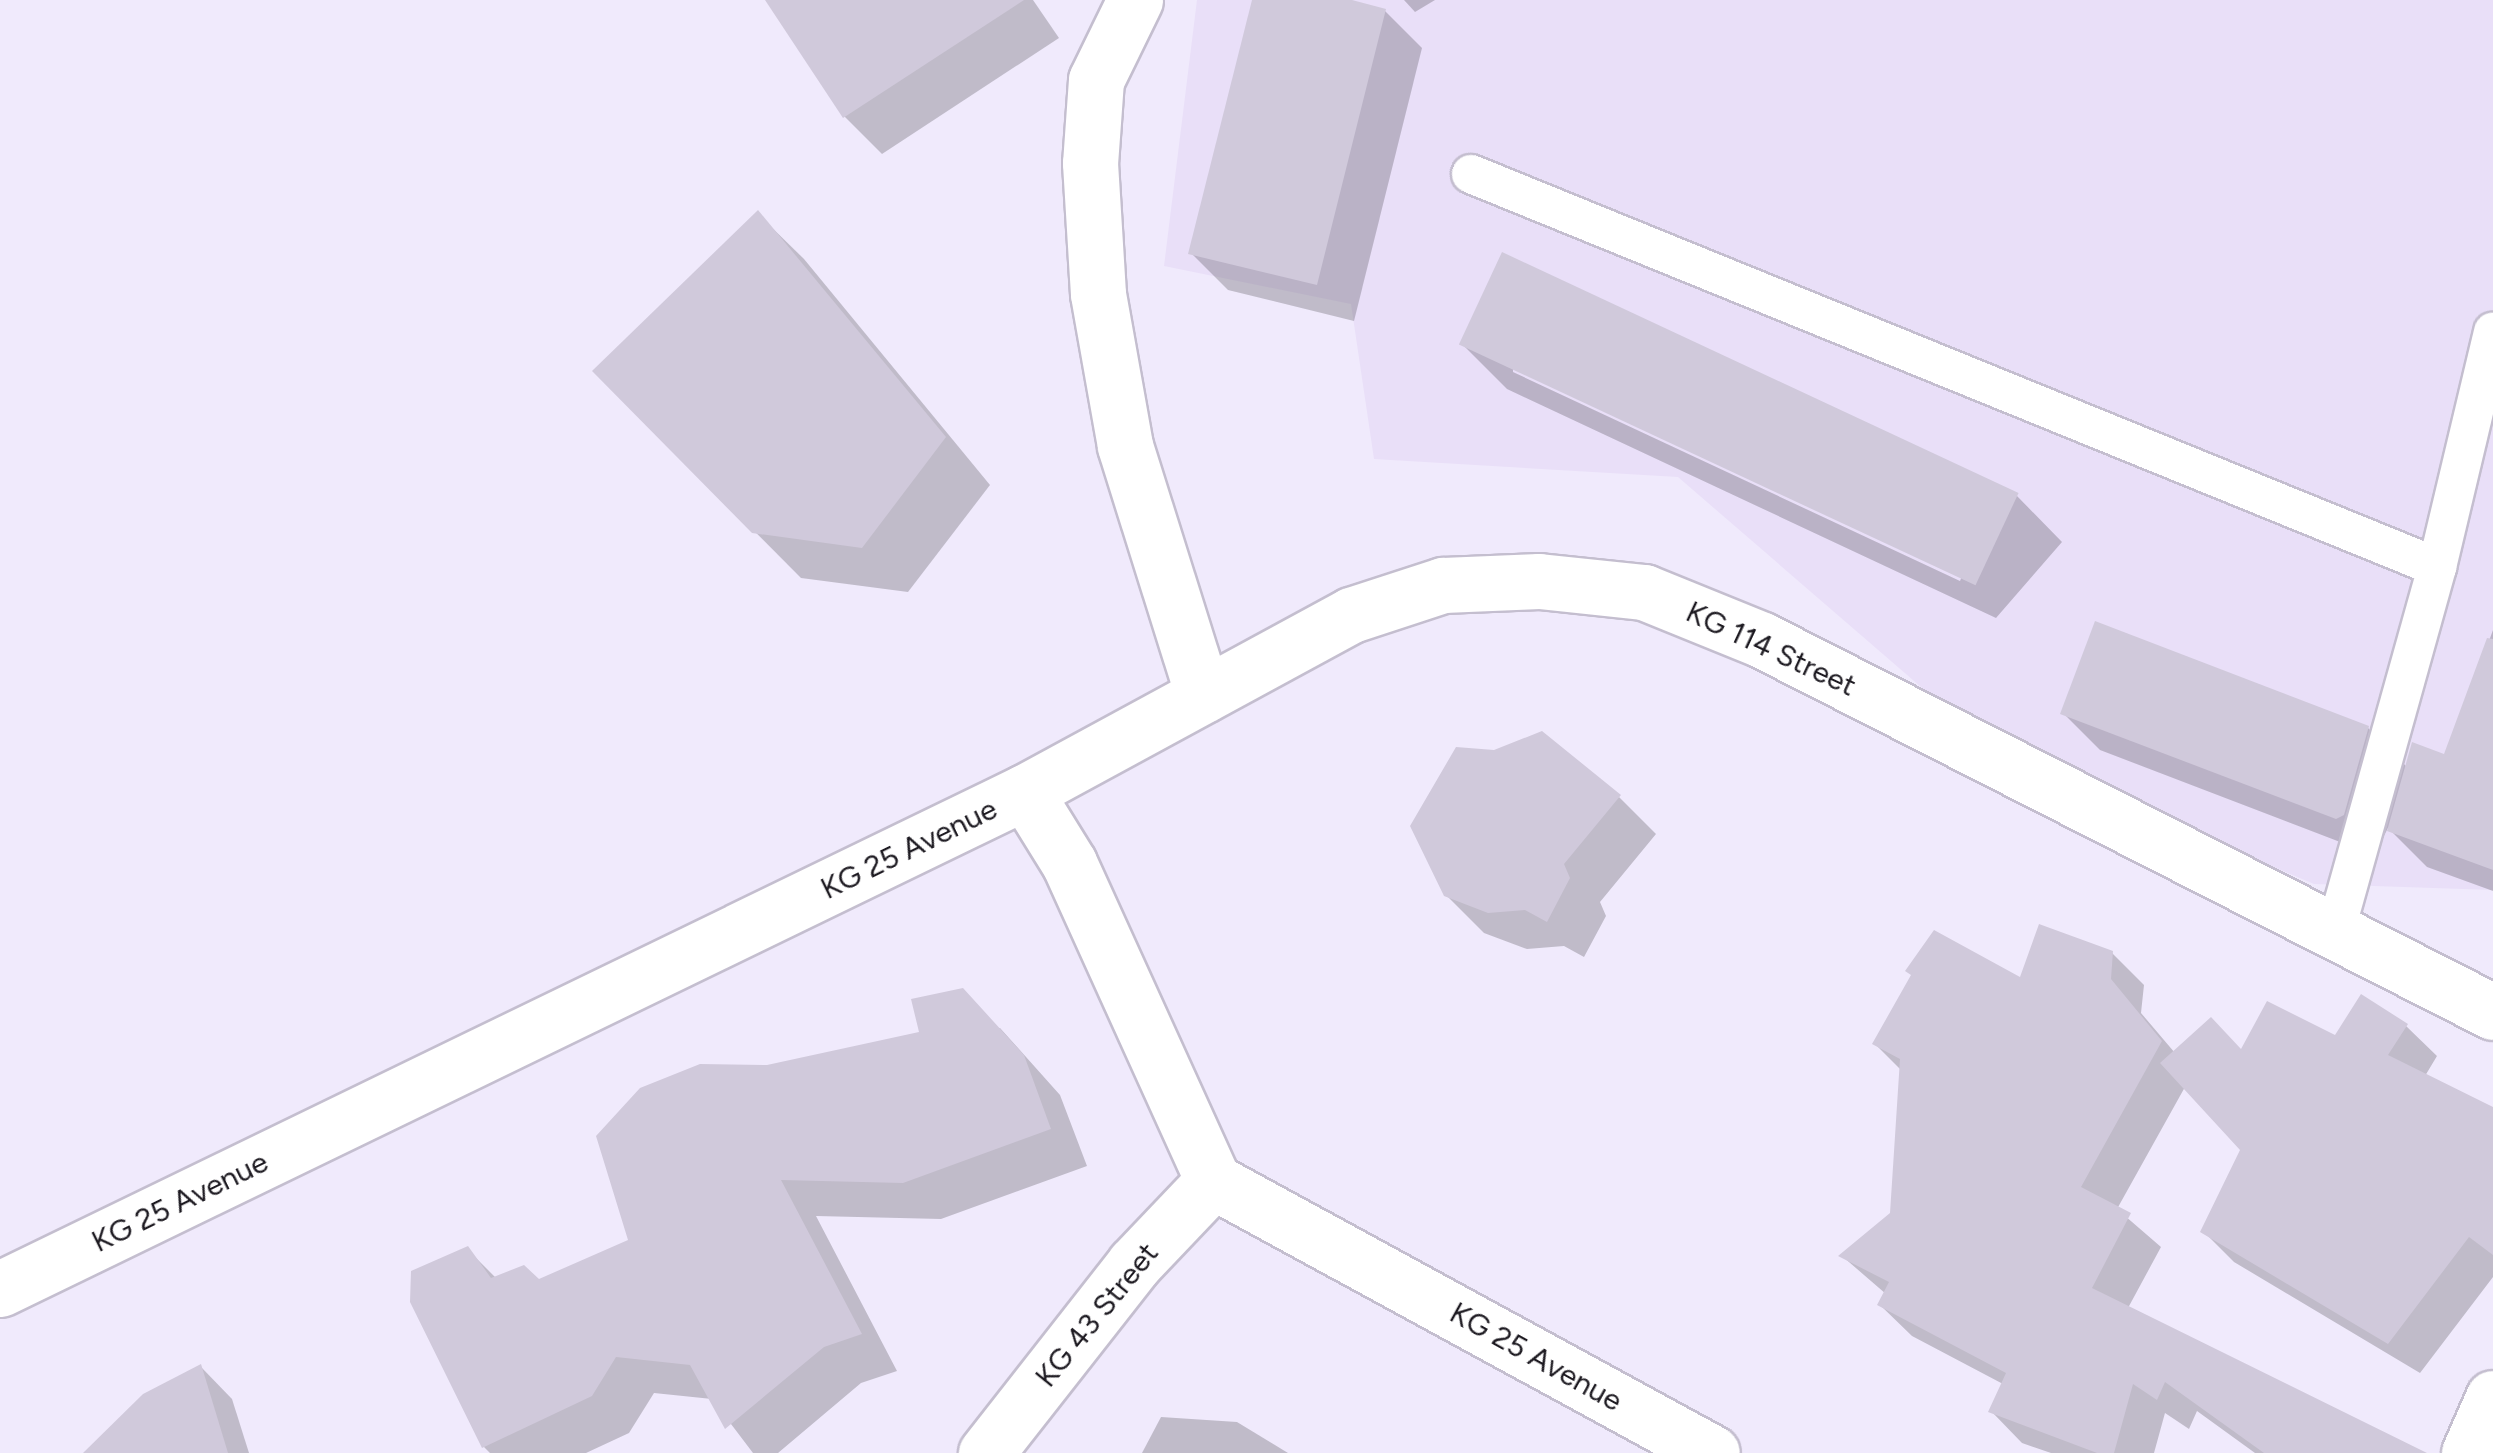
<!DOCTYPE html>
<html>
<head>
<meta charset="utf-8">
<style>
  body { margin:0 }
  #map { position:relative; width:2493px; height:1453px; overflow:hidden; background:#f0eafc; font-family:Figtree,sans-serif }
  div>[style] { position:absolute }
  .built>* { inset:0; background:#e9dff8 }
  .shadow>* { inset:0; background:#0003 }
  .building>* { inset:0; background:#d0c9db; transform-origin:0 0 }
  .roads { filter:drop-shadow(2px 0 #c4becf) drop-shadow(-2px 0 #c4becf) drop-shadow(0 2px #c4becf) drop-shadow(0 -2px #c4becf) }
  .lane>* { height:38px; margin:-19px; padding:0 19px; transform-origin:19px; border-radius:19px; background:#fff }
  .street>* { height:55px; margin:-27.5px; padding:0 27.5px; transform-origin:27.5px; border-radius:27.5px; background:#fff }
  span { translate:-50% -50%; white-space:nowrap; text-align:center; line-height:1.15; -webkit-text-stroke:10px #fff; paint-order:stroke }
  .street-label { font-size:30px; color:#1d1a21 }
</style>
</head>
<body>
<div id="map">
  <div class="built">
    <i style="clip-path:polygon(1197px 0,2493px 0,2493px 890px,2314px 884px,1994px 750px,1678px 477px,1374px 459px,1351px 304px,1164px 266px)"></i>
  </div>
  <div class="shadow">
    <i style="clip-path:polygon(768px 0,1033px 0,1059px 38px,882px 154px,845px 117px)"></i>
    <i style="clip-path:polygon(1255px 0,1342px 0,1385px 11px,1422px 48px,1354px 321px,1228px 290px,1191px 253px)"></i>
    <i style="clip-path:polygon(1404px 0,1435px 0,1415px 12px)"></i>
    <i style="clip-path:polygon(758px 214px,804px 259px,990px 485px,908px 592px,801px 578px,595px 371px)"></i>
    <i style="clip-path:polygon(evenodd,1503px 256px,2017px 496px,2062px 542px,1996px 618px,1507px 389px,1462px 344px,1503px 256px,1513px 367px,1962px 576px,1960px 581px,1513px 372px,1513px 367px)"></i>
    <i style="clip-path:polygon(2493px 630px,2493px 891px,2427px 867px,2388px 828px,2374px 855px,2100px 750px,2063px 713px,2368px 728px,2407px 767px,2446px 758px)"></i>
    <i style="clip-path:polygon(1619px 797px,1656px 834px,1600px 902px,1606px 916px,1584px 957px,1564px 946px,1527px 949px,1484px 933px,1446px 895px)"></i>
    <i style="clip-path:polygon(2112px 953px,2144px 985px,2141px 1013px,2175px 1053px,2243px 1052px,2406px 1026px,2437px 1056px,2425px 1076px,2493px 1110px,2493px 1277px,2420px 1373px,2234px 1262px,2203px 1231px,2243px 1150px,2185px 1087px,2117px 1209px,2161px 1247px,2128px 1308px,2402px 1453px,2255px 1453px,2197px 1411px,2189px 1429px,2165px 1413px,2154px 1453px,2051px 1453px,2022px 1443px,1991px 1411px,2003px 1384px,1912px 1336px,1880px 1305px,1886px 1294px,1842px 1256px,1892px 1214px,1902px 1071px,1875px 1044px,2021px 980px)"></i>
    <i style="clip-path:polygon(1000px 1028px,1060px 1095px,1087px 1166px,941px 1219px,816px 1216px,897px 1371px,861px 1383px,778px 1453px,753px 1453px,712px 1399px,654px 1393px,629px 1433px,586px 1453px,490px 1453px,484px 1447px,467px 1249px,497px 1279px,539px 1282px,631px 1242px,767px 1068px)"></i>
    <i style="clip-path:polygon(201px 1367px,232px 1399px,249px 1453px,87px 1453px)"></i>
    <i style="clip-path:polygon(1161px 1417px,1237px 1422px,1288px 1453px,1142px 1453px)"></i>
  </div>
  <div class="building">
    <i style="clip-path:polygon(765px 0,1024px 0,843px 118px)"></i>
    <i style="clip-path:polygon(1252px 0,1352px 0,1386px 9px,1317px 285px,1188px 254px)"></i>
    <i style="clip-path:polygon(758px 210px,946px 437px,862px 548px,752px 533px,592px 371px)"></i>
    <i style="left:1502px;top:252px;width:570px;height:102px;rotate:25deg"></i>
    <i style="clip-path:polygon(2095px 621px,2369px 726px,2344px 815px,2336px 819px,2060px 714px)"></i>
    <i style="clip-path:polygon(2487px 638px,2493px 639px,2493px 870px,2387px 831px,2412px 742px,2444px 754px)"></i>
    <i style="clip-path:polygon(1542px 731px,1621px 795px,1564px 864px,1570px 878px,1547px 922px,1525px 910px,1488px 913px,1444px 896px,1410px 826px,1456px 747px,1494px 750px)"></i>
    <i style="clip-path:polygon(2039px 924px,2113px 951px,2111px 979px,2162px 1041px,2081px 1187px,2131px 1213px,2092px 1288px,2427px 1453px,2264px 1453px,2165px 1382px,2157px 1400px,2133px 1384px,2114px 1453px,2097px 1453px,1988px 1412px,2006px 1373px,1877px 1305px,1889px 1282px,1838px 1256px,1890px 1213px,1900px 1059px,1872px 1044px,1911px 975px,1905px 971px,1934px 930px,2020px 977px)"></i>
    <i style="clip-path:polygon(963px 988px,1024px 1055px,1051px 1129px,903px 1183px,781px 1180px,862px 1334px,824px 1347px,725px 1429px,690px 1365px,616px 1357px,592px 1396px,482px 1448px,410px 1302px,411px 1271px,468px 1246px,491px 1278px,524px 1265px,539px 1279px,628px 1240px,596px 1136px,640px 1088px,700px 1064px,767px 1065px,919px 1032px,911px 999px)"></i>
    <i style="clip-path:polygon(2361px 994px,2408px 1024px,2388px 1055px,2493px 1107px,2493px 1255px,2469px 1237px,2388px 1344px,2200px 1232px,2240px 1150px,2160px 1063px,2211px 1017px,2241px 1049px,2267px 1001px,2335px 1035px)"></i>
    <i style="clip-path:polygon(201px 1364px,228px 1453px,83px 1453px,143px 1394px)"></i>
  </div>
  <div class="roads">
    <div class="lane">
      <i style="left:1471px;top:174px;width:1043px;rotate:22.14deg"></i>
      <i style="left:2336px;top:929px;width:376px;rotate:-74.4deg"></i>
      <i style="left:2437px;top:567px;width:242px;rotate:-76.6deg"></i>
    </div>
    <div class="street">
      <i style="left:1135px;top:0;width:89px;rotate:116deg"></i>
      <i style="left:1096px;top:80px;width:83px;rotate:94.1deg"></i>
      <i style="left:1090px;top:163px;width:131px;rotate:86.5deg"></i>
      <i style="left:1098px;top:294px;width:154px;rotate:79.9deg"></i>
      <i style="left:1125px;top:446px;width:261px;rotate:72.6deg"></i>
      <i style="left:1025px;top:792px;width:371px;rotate:-28.5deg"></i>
      <i style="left:1351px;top:615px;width:97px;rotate:-18.1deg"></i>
      <i style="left:1443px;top:585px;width:96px;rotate:-2.4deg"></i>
      <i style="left:1539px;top:581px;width:106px;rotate:6deg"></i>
      <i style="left:1644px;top:592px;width:127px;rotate:22.1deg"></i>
      <i style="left:1762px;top:640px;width:820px;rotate:26.97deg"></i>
      <i style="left:0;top:1289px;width:1139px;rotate:-25.87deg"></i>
      <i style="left:1025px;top:792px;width:84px;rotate:58.2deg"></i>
      <i style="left:1069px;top:863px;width:349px;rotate:65.6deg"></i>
      <i style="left:1213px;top:1181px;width:568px;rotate:28.59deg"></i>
      <i style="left:986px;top:1453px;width:240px;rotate:-51.9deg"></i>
      <i style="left:1134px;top:1264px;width:115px;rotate:-46.4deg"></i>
      <i style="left:2469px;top:1453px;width:60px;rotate:-66.4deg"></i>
    </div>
  </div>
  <div class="street-label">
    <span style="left:1771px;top:649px;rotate:25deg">KG 114 Street</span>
    <span style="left:909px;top:849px;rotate:-26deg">KG 25 Avenue</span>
    <span style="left:180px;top:1202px;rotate:-26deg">KG 25 Avenue</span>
    <span style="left:1097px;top:1315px;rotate:-51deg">KG 43 Street</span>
    <span style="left:1536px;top:1357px;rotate:29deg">KG 25 Avenue</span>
  </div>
</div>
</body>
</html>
